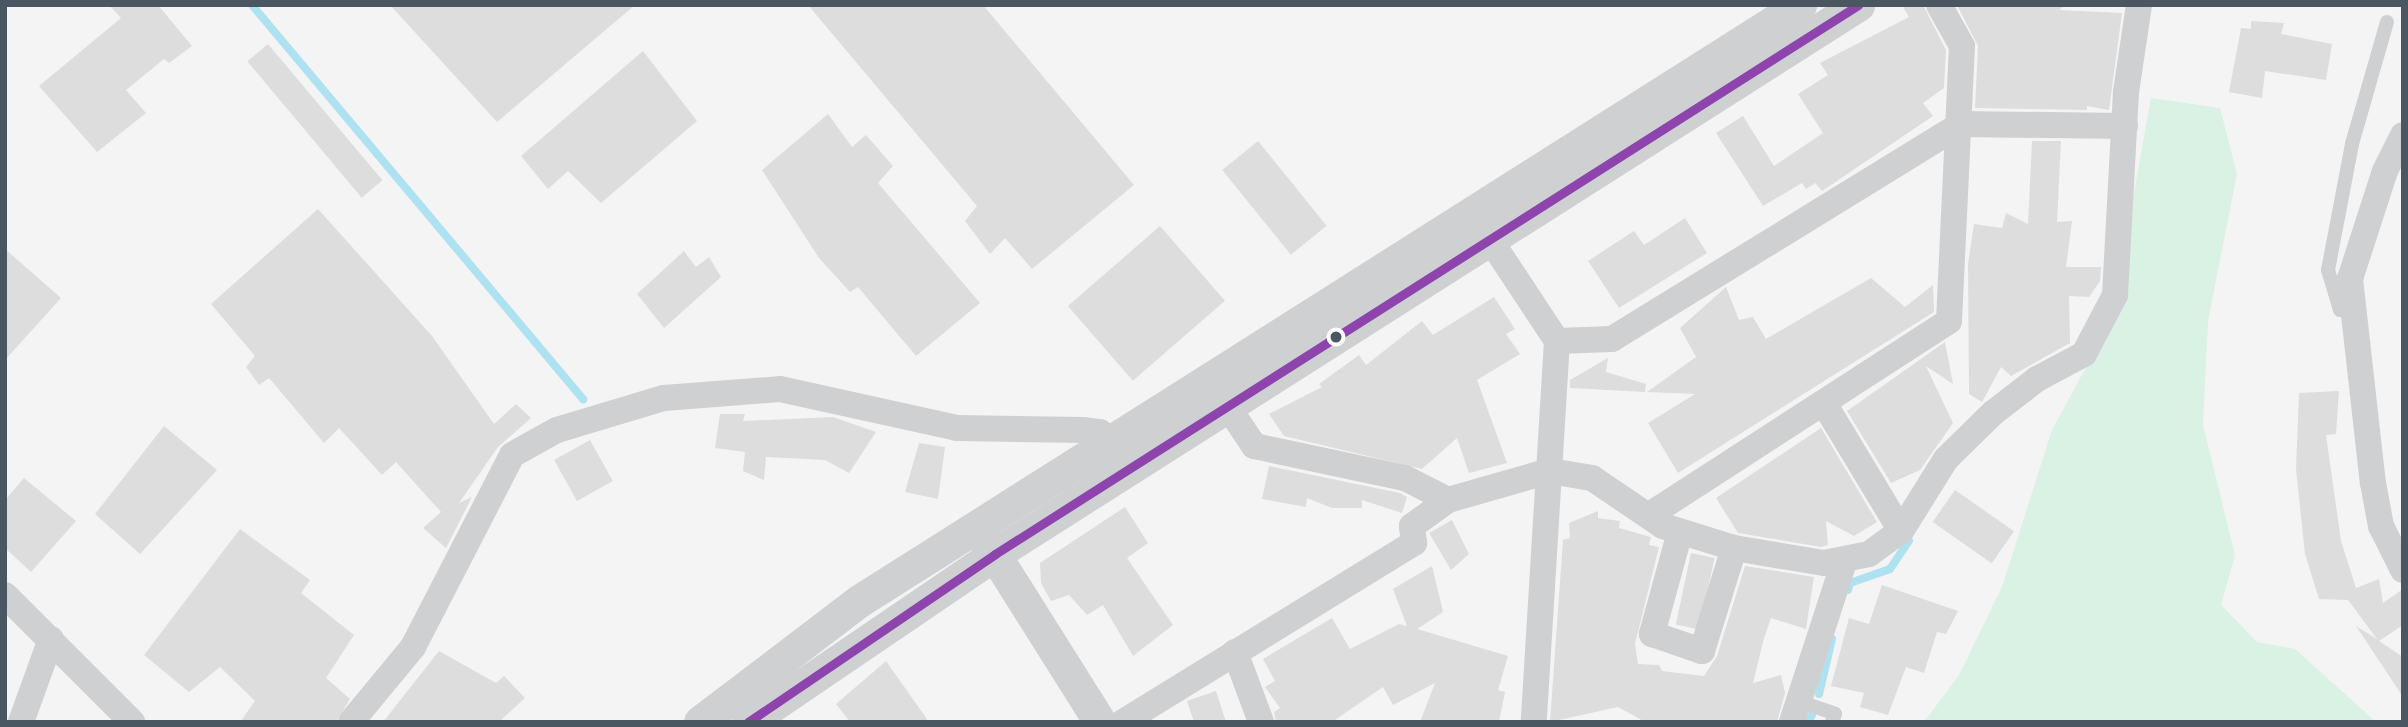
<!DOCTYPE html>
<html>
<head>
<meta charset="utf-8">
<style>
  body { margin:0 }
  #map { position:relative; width:2408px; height:727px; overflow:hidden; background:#f4f4f4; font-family:Helvetica,sans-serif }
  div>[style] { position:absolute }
  .green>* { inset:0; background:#d9f2e3 }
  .stream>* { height:8px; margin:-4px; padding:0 4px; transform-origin:4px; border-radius:4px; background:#aee2f0 }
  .building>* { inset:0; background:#ddddde; transform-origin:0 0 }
  .service>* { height:14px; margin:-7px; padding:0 7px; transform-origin:7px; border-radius:7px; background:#ced0d2 }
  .minor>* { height:26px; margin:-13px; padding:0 13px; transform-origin:13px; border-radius:13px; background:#ced0d2 }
  .tertiary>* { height:33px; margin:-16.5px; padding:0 16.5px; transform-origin:16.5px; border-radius:16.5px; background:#ced0d2 }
  .bus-1>* { height:9px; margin:-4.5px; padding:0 4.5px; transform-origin:4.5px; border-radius:4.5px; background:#8e44ad }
  .dots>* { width:19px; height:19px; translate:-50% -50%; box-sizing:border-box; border:4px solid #fff; border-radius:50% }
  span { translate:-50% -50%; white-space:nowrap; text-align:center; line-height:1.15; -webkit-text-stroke:6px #fff; paint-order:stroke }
  .frame { position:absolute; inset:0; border:7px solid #4a5661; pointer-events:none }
</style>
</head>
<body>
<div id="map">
  <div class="green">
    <i style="clip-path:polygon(2151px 98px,2220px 108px,2237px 174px,2208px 321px,2203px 425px,2235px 555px,2221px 605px,2257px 642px,2295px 649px,2376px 722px,1924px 722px,1959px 675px,2002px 587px,2052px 430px,2111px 321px)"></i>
  </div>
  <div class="stream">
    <i style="left:252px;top:5px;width:515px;rotate:49.97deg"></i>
    <i style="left:1848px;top:590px;width:7px;rotate:-74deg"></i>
    <i style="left:1850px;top:583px;width:42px;rotate:-19.3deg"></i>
    <i style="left:1890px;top:569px;width:34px;rotate:-56deg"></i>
    <i style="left:1819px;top:694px;width:57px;rotate:-76.7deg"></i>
    <i style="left:1808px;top:722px;width:8px;rotate:-60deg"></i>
  </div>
  <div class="building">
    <i style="clip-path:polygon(109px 5px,158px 5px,192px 46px,169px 63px,164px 59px,126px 90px,146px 113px,97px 152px,39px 86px,121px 18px)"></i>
    <i style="clip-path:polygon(390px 5px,635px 5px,497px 122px)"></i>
    <i style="clip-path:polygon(808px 5px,983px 5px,1134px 185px,1032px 269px,1005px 238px,990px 254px,965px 221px,977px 206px)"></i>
    <i style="clip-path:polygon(1902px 5px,1923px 5px,1946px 50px,1944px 88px,1923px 103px,1933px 116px,1822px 191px,1815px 183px,1806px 189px,1802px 183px,1763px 206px,1716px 133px,1743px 116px,1774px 166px,1823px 133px,1798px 94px,1828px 75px,1820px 63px,1909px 17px)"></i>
    <i style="clip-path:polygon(1957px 5px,2066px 5px,2059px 10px,2122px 13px,2109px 110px,2087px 106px,2087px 110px,1975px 108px,1978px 46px)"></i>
    <i style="clip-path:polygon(2251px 21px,2284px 23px,2281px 34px,2332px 44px,2326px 80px,2265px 71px,2262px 98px,2229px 92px,2241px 28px,2251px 29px)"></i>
    <i style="left:268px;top:44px;width:178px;height:27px;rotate:50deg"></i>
    <i style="clip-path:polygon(643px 51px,697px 121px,601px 203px,568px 171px,548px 189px,521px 156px)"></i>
    <i style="clip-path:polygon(828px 114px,852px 147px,866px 135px,893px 166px,878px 183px,980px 303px,916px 356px,858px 287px,850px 292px,819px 258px,762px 170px)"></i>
    <i style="left:1258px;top:141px;width:109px;height:46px;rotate:51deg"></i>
    <i style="clip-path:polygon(2032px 141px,2061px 141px,2057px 222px,2072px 221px,2066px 267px,2101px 267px,2100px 281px,2089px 297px,2069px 296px,2070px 343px,2011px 376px,2001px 367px,1982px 402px,1969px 394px,1968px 264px,1974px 224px,2002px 228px,2006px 213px,2028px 224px)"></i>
    <i style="clip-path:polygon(318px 209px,432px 336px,494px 424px,516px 404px,531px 418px,498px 447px,459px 503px,472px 497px,446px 548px,423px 528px,441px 512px,396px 462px,382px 475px,339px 428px,324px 443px,269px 378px,259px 385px,246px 367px,255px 356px,211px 304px)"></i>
    <i style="clip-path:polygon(1685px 218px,1707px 253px,1619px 308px,1588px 261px,1634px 231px,1644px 245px)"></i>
    <i style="left:1160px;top:226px;width:99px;height:122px;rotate:49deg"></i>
    <i style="clip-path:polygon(5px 249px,61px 298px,5px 360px)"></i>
    <i style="clip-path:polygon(684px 251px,696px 267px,709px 257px,721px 277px,664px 328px,637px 294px)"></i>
    <i style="clip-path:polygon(1871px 278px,1905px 307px,1933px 285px,1934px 312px,1678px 473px,1648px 423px,1695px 394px,1647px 392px,1696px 357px,1680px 328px,1726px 287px,1739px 320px,1753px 317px,1766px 339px)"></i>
    <i style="clip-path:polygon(1494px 297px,1515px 329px,1506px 334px,1520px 354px,1477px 380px,1507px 463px,1469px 473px,1457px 438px,1422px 469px,1284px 436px,1269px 414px,1322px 387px,1319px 384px,1359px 355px,1366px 365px,1422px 321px,1433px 335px)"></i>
    <i style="clip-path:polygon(1945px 342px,1953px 384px,1926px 366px,1953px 423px,1920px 470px,1891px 483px,1847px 411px)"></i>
    <i style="clip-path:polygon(1608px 358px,1606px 372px,1646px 384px,1645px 392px,1570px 388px,1570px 380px)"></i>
    <i style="clip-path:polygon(2339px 391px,2336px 434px,2326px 435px,2341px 541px,2356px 588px,2379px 579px,2383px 603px,2403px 589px,2403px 625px,2379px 641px,2403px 657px,2403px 697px,2356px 626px,2377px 639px,2348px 600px,2319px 599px,2305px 554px,2296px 469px,2299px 393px)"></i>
    <i style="clip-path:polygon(720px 414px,745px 414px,743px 421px,833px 417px,876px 432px,849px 473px,825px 460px,766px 457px,764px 480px,743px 471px,745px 452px,715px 448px)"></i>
    <i style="clip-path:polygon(164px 426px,217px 470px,140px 554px,95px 514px)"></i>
    <i style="clip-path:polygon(1821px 428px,1877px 522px,1854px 536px,1826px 521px,1828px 545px,1821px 547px,1738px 533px,1716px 498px)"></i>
    <i style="left:590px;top:440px;width:47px;height:41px;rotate:61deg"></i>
    <i style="clip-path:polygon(919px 443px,945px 447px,938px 499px,905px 492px)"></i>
    <i style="clip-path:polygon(1269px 466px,1400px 493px,1407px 497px,1402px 513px,1362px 500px,1362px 508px,1332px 508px,1307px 498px,1306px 507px,1262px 499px)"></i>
    <i style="clip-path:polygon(24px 478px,76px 521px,31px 572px,5px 548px,5px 500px)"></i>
    <i style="left:1955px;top:490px;width:72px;height:39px;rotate:35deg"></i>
    <i style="clip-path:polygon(1125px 507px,1148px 543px,1127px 558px,1173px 625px,1133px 656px,1103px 605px,1087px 615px,1069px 595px,1051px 601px,1041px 583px,1040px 563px)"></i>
    <i style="clip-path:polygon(1598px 511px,1598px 518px,1620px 521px,1619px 528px,1651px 537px,1649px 545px,1659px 547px,1635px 644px,1638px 664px,1659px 665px,1662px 671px,1704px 676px,1717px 656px,1745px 566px,1814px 577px,1806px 629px,1771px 618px,1764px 638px,1753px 683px,1781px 675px,1785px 693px,1777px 722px,1645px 722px,1618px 707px,1550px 722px,1563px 540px,1570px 538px,1569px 523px)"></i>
    <i style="clip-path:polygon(1452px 520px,1469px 554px,1451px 570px,1429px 533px)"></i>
    <i style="clip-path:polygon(240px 529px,310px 580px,301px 593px,354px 635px,326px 678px,350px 699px,336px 722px,240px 722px,255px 701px,220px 667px,189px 692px,144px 655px)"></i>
    <i style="left:1691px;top:553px;width:24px;height:73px;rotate:12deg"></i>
    <i style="clip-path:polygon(1432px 566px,1443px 612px,1417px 629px,1508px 656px,1498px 690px,1505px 692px,1499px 722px,1420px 722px,1435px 683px,1393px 705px,1383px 687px,1332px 722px,1276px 722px,1274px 712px,1280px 708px,1265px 687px,1275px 681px,1263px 659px,1332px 618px,1350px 649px,1399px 624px,1407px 626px,1393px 589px)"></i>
    <i style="clip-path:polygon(1882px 585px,1958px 611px,1946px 634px,1937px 632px,1924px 673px,1906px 667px,1888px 715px,1860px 707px,1864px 693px,1831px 686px,1849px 618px,1869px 624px)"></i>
    <i style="clip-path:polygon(439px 651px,496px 683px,504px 676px,525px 698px,499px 722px,383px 722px)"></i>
    <i style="clip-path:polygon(886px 661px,929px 722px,850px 722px,836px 704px)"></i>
    <i style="clip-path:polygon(1216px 691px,1226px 722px,1194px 722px,1187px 701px)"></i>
  </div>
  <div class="service">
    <i style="left:2354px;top:312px;width:14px;rotate:-172deg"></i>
    <i style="left:2340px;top:310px;width:42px;rotate:-106.7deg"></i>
    <i style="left:2328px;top:270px;width:128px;rotate:-79.2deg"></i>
    <i style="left:2352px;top:144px;width:127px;rotate:-74deg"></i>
    <i style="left:1801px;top:702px;width:36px;rotate:19deg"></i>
    <i style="left:1835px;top:714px;width:9px;rotate:111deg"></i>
  </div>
  <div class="minor">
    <i style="left:2403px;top:135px;width:40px;rotate:116.6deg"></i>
    <i style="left:2385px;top:171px;width:114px;rotate:108deg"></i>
    <i style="left:2350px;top:279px;width:205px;rotate:83.6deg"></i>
    <i style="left:2373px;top:483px;width:44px;rotate:79.5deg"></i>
    <i style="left:2381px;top:526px;width:49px;rotate:63.4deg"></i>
    <i style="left:1479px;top:223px;width:141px;rotate:56.5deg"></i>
    <i style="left:1557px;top:341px;width:382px;rotate:93.5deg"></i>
    <i style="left:1557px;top:341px;width:55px;rotate:-2.1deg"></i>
    <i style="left:1612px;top:339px;width:410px;rotate:-31.6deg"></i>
    <i style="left:1961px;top:124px;width:164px;rotate:0.7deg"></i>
    <i style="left:1218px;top:392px;width:65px;rotate:56.3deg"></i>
    <i style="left:1254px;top:446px;width:154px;rotate:12deg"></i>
    <i style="left:1405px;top:478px;width:48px;rotate:27.1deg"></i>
    <i style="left:1825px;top:405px;width:147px;rotate:58.9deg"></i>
    <i style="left:1651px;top:514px;width:355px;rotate:-32.9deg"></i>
    <i style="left:1949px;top:321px;width:275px;rotate:-87.3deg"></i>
    <i style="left:1962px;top:46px;width:47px;rotate:-119.3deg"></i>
    <i style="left:1680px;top:532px;width:106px;rotate:105.4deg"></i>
    <i style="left:1652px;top:634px;width:53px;rotate:18.8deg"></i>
    <i style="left:1702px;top:651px;width:108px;rotate:-72.7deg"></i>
    <i style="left:5px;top:595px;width:180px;rotate:45deg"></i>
    <i style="left:1235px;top:652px;width:75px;rotate:69.6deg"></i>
    <i style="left:21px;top:722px;width:88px;rotate:-70.1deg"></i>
    <i style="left:351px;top:722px;width:97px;rotate:-50.4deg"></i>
    <i style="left:413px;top:647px;width:216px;rotate:-62.7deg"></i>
    <i style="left:512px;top:455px;width:51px;rotate:-29.1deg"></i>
    <i style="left:557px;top:430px;width:112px;rotate:-16.7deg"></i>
    <i style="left:664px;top:398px;width:116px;rotate:-4.4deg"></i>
    <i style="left:780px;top:389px;width:181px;rotate:12.4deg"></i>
    <i style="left:957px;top:428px;width:126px;rotate:0.9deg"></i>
    <i style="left:1083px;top:430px;width:17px;rotate:7deg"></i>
    <i style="left:1100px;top:432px;width:18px;rotate:38deg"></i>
    <i style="left:1123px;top:722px;width:342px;rotate:-31.6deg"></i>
    <i style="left:1414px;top:543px;width:17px;rotate:-97deg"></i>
    <i style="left:1412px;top:526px;width:44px;rotate:-35.8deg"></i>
    <i style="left:1448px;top:500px;width:106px;rotate:-15.9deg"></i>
    <i style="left:1550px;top:471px;width:43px;rotate:9.5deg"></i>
    <i style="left:1592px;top:478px;width:86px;rotate:34.1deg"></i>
    <i style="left:1663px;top:526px;width:74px;rotate:17.2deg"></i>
    <i style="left:1734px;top:548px;width:91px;rotate:9.5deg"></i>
    <i style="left:1824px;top:563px;width:46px;rotate:-11.3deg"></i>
    <i style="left:1869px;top:554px;width:39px;rotate:-36deg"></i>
    <i style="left:1901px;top:531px;width:85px;rotate:-58deg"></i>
    <i style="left:1946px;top:459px;width:66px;rotate:-44.4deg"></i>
    <i style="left:1993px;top:413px;width:56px;rotate:-37.7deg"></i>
    <i style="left:2037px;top:379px;width:53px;rotate:-28deg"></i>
    <i style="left:2084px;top:354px;width:67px;rotate:-62.3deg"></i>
    <i style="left:2115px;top:295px;width:203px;rotate:-86.9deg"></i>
    <i style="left:2126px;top:92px;width:88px;rotate:-81.5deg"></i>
    <i style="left:1792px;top:722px;width:168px;rotate:-72deg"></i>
  </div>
  <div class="tertiary">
    <i style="left:984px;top:538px;width:218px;rotate:57.8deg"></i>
    <i style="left:700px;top:722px;width:200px;rotate:-37.3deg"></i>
    <i style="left:859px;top:601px;width:1114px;rotate:-32.35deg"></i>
    <i style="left:748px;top:722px;width:299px;rotate:-34.2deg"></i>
    <i style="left:995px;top:554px;width:1023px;rotate:-32.46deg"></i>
  </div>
  <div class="bus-1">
    <i style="left:748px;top:722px;width:299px;rotate:-34.2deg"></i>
    <i style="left:995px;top:554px;width:1023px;rotate:-32.46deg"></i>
  </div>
  <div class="dots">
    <i style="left:1336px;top:337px;background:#4a5661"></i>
  </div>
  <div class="frame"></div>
</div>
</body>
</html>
